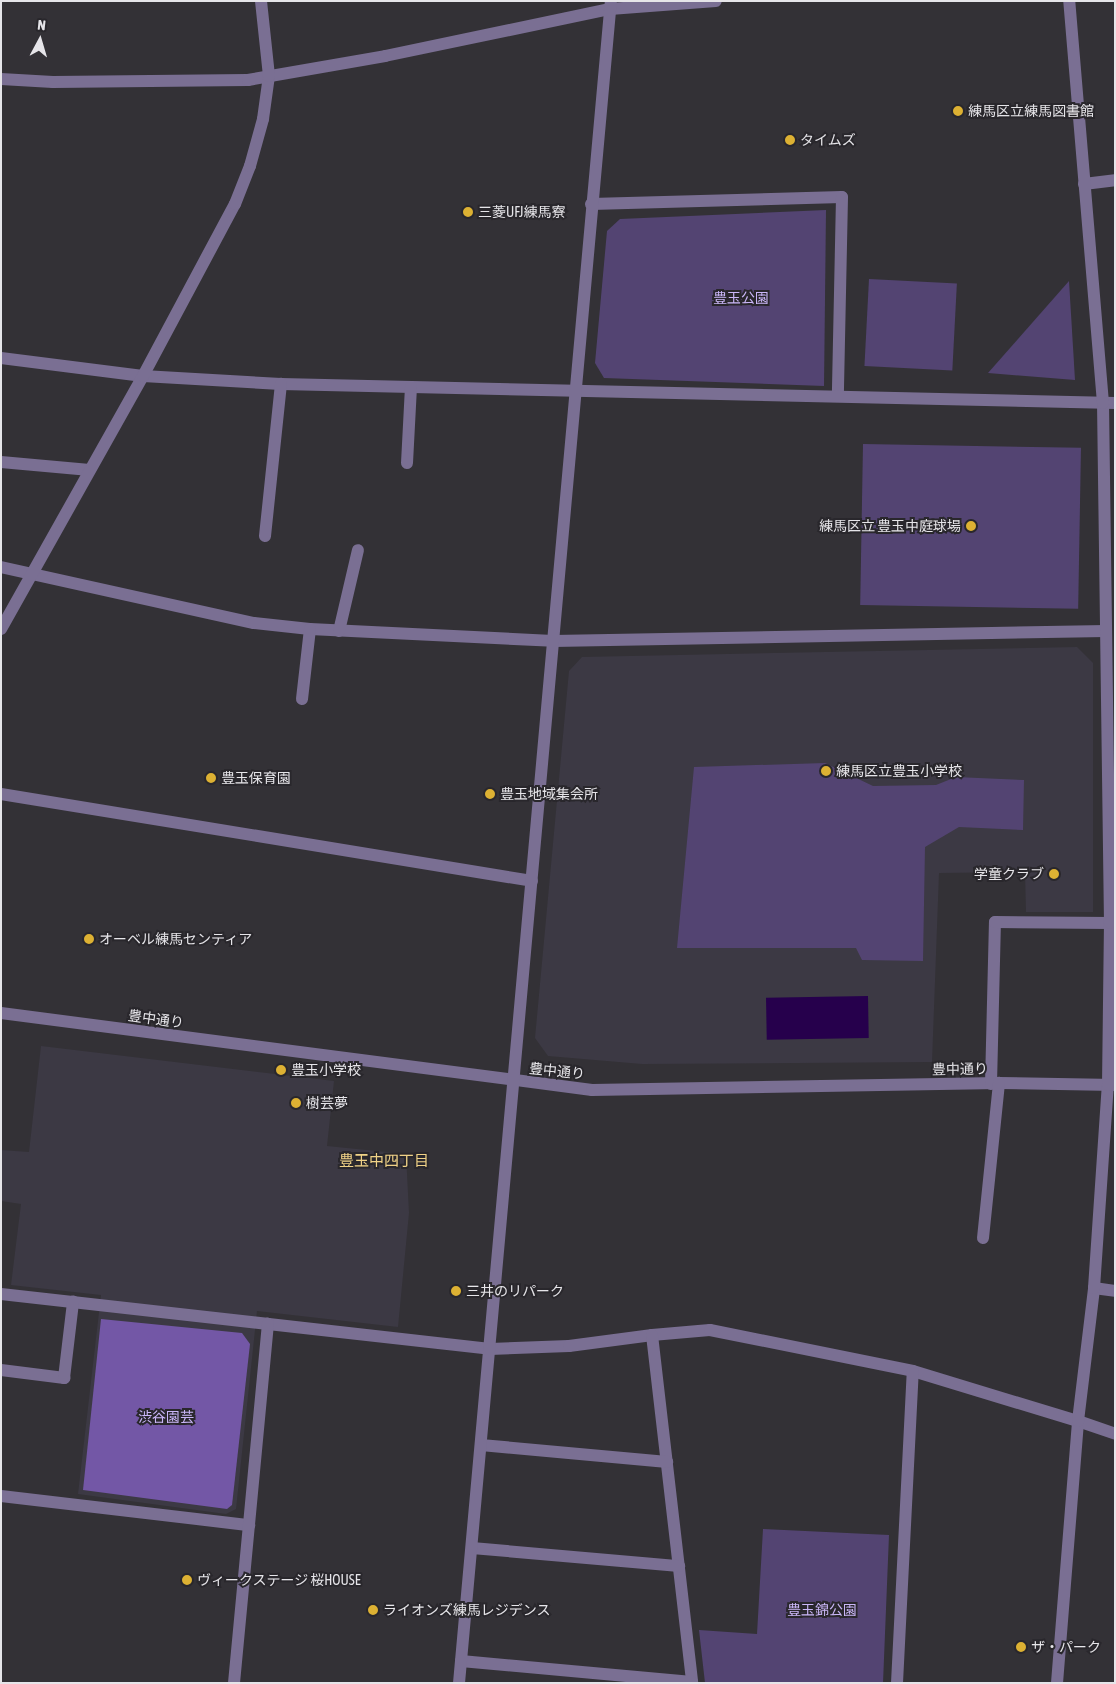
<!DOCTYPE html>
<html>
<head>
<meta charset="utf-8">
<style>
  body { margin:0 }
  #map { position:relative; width:1116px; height:1684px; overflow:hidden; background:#333136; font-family:"Asap Condensed","Noto Sans JP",sans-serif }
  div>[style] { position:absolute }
  .built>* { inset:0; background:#3c3944 }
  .green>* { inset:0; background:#534472; transform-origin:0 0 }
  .forest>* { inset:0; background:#7357a6 }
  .water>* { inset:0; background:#26004c; transform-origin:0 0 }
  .minor>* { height:12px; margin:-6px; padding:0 6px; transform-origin:6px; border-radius:6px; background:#7a6f93 }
  .dots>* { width:14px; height:14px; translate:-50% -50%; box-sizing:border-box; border:2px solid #29272c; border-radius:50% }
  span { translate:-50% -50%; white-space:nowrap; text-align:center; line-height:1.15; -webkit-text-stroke:4px #29272c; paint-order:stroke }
  .poi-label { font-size:14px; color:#e6e5e9 }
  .left { translate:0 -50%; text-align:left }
  .right { translate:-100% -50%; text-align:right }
  .park-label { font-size:14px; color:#cab6f7 }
  .street-label { font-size:14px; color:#e6e5e9 }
  .neighbourhood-label { font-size:15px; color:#f0d287 }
  .frame { position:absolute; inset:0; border:2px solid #e6e5e9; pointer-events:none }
  .north { position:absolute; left:15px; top:15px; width:50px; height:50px; -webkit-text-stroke:4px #29272c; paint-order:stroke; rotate:6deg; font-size:14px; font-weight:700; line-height:20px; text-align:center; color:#e6e5e9 }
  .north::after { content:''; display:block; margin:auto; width:18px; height:22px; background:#e6e5e9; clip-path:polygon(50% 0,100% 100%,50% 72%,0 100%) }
</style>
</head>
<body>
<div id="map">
  <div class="built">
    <i style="clip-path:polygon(1077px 647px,1093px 663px,1093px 912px,1026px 912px,1025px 872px,939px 873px,932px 1062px,642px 1064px,548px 1056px,535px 1038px,569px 671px,582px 657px)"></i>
    <i style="clip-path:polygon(41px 1046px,334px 1081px,327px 1146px,406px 1154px,409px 1213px,398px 1327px,257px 1311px,236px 1509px,226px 1514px,78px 1494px,101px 1295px,11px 1285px,21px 1204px,1px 1201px,1px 1150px,29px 1152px)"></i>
  </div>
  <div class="green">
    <i style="clip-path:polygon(826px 210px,824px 386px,604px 378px,595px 363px,607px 231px,620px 219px)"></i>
    <i style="left:869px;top:279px;width:88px;height:87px;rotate:3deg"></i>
    <i style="clip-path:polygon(1069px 281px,1075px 380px,988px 373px)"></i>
    <i style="left:863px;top:444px;width:218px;height:161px;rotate:1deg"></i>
    <i style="clip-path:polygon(825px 763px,873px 786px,936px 785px,956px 777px,1024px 780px,1023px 830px,959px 827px,925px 847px,923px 961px,862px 960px,856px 948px,677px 948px,694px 767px)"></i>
    <i style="clip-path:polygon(763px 1529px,889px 1535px,883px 1683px,705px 1683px,699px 1630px,757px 1634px)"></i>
  </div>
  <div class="forest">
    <i style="clip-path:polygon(101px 1319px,242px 1333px,250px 1344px,232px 1505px,227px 1509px,83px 1490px)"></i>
  </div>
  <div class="water">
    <i style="left:868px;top:996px;width:42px;height:102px;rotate:89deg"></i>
  </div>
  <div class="minor">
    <i style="left:1px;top:79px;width:52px;rotate:3.3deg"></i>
    <i style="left:53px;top:82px;width:195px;rotate:-0.6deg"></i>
    <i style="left:248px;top:80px;width:139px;rotate:-9.9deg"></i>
    <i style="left:385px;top:56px;width:230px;rotate:-11.8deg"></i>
    <i style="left:610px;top:9px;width:106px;rotate:-4.3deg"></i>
    <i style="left:1084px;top:184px;width:31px;rotate:-7deg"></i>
    <i style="left:591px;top:204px;width:251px;rotate:-1.6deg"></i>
    <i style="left:842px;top:197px;width:199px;rotate:91.2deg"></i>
    <i style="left:1px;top:358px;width:143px;rotate:7.2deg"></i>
    <i style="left:143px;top:376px;width:138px;rotate:3.3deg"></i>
    <i style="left:281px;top:384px;width:834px;rotate:1.31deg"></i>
    <i style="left:1px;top:462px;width:89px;rotate:5.1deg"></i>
    <i style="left:407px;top:463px;width:76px;rotate:-87deg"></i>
    <i style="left:265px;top:536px;width:153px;rotate:-84deg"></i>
    <i style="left:1px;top:567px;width:259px;rotate:12.5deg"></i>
    <i style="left:254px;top:623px;width:56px;rotate:6.1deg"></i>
    <i style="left:310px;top:629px;width:243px;rotate:2.8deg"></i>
    <i style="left:553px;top:641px;width:553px;rotate:-1.04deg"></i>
    <i style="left:1px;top:629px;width:290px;rotate:-60.7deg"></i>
    <i style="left:143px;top:376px;width:195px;rotate:-61.9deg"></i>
    <i style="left:235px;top:204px;width:41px;rotate:-68.5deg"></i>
    <i style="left:250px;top:166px;width:49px;rotate:-74.5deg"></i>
    <i style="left:263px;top:119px;width:43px;rotate:-82.1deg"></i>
    <i style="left:269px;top:76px;width:75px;rotate:-96.1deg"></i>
    <i style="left:339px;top:631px;width:83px;rotate:-76.8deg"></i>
    <i style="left:302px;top:699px;width:70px;rotate:-83.5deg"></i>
    <i style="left:1px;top:794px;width:538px;rotate:9.3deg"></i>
    <i style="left:1px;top:1013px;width:596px;rotate:7.42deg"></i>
    <i style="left:592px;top:1090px;width:407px;rotate:-1deg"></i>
    <i style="left:999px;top:1083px;width:116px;rotate:1deg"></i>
    <i style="left:991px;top:1084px;width:162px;rotate:-88.6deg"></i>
    <i style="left:995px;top:922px;width:115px;rotate:0.5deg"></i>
    <i style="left:983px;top:1238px;width:156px;rotate:-84.1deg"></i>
    <i style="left:1094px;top:1288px;width:21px;rotate:8deg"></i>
    <i style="left:1px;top:1294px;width:492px;rotate:6.4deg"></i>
    <i style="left:490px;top:1349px;width:79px;rotate:-2.2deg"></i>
    <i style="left:569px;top:1346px;width:84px;rotate:-7.5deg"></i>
    <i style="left:652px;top:1335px;width:58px;rotate:-4.9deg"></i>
    <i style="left:710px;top:1330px;width:207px;rotate:11.4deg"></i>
    <i style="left:913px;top:1371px;width:172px;rotate:16.9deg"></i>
    <i style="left:1078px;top:1421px;width:39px;rotate:19deg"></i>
    <i style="left:652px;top:1335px;width:350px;rotate:83.4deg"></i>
    <i style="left:1px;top:1370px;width:64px;rotate:7.2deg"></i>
    <i style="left:64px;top:1378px;width:77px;rotate:-83.2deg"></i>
    <i style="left:481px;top:1445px;width:187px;rotate:5.2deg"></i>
    <i style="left:1px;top:1496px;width:250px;rotate:6.7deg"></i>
    <i style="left:472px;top:1548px;width:208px;rotate:5deg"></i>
    <i style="left:461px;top:1661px;width:232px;rotate:5.2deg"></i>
    <i style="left:234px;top:1683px;width:361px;rotate:-84.6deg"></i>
    <i style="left:459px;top:1683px;width:1689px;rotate:-84.84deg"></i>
    <i style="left:897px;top:1683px;width:312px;rotate:-87.1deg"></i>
    <i style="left:1057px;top:1683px;width:263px;rotate:-85.4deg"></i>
    <i style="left:1078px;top:1421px;width:134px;rotate:-83.1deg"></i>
    <i style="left:1094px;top:1288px;width:203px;rotate:-86.1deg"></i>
    <i style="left:1108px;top:1085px;width:162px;rotate:-89.3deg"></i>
    <i style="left:1110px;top:923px;width:520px;rotate:-90.77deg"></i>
    <i style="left:1103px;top:403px;width:403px;rotate:-94.8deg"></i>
  </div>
  <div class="dots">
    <i style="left:958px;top:111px;background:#ddb133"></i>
    <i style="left:790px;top:140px;background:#ddb133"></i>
    <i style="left:468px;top:212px;background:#ddb133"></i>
    <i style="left:971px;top:526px;background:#ddb133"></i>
    <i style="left:826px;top:771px;background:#ddb133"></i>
    <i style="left:211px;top:778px;background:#ddb133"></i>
    <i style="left:490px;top:794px;background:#ddb133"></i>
    <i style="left:1054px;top:874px;background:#ddb133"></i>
    <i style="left:89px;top:939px;background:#ddb133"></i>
    <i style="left:281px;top:1070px;background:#ddb133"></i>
    <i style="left:296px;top:1103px;background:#ddb133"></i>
    <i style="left:456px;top:1291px;background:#ddb133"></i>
    <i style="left:187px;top:1580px;background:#ddb133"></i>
    <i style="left:373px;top:1610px;background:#ddb133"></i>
    <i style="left:1021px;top:1647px;background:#ddb133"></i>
  </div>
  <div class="poi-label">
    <span class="left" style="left:968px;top:111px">練馬区立練馬図書館</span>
    <span class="left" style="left:800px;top:140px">タイムズ</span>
    <span class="left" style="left:478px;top:212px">三菱UFJ練馬寮</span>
    <span class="right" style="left:961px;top:526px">練馬区立 豊玉中庭球場</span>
    <span class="left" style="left:836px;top:771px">練馬区立豊玉小学校</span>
    <span class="left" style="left:221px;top:778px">豊玉保育園</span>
    <span class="left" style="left:500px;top:794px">豊玉地域集会所</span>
    <span class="right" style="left:1044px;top:874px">学童クラブ</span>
    <span class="left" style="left:99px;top:939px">オーベル練馬センティア</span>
    <span class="left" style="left:291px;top:1070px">豊玉小学校</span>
    <span class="left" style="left:306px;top:1103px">樹芸夢</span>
    <span class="left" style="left:466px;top:1291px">三井のリパーク</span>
    <span class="left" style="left:197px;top:1580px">ヴィークステージ 桜HOUSE</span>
    <span class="left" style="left:383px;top:1610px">ライオンズ練馬レジデンス</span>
    <span class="left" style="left:1031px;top:1647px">ザ・パーク</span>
  </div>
  <div class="park-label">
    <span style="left:741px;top:298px">豊玉公園</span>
    <span style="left:166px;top:1417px">渋谷園芸</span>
    <span style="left:822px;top:1610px">豊玉錦公園</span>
  </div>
  <div class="street-label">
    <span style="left:156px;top:1019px;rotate:8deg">豊中通り</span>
    <span style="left:960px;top:1069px;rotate:-1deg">豊中通り</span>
    <span style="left:557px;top:1071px;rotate:6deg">豊中通り</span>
  </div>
  <div class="neighbourhood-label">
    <span style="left:384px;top:1161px">豊玉中四丁目</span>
  </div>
  <div class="frame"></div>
  <div class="north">N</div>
</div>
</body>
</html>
